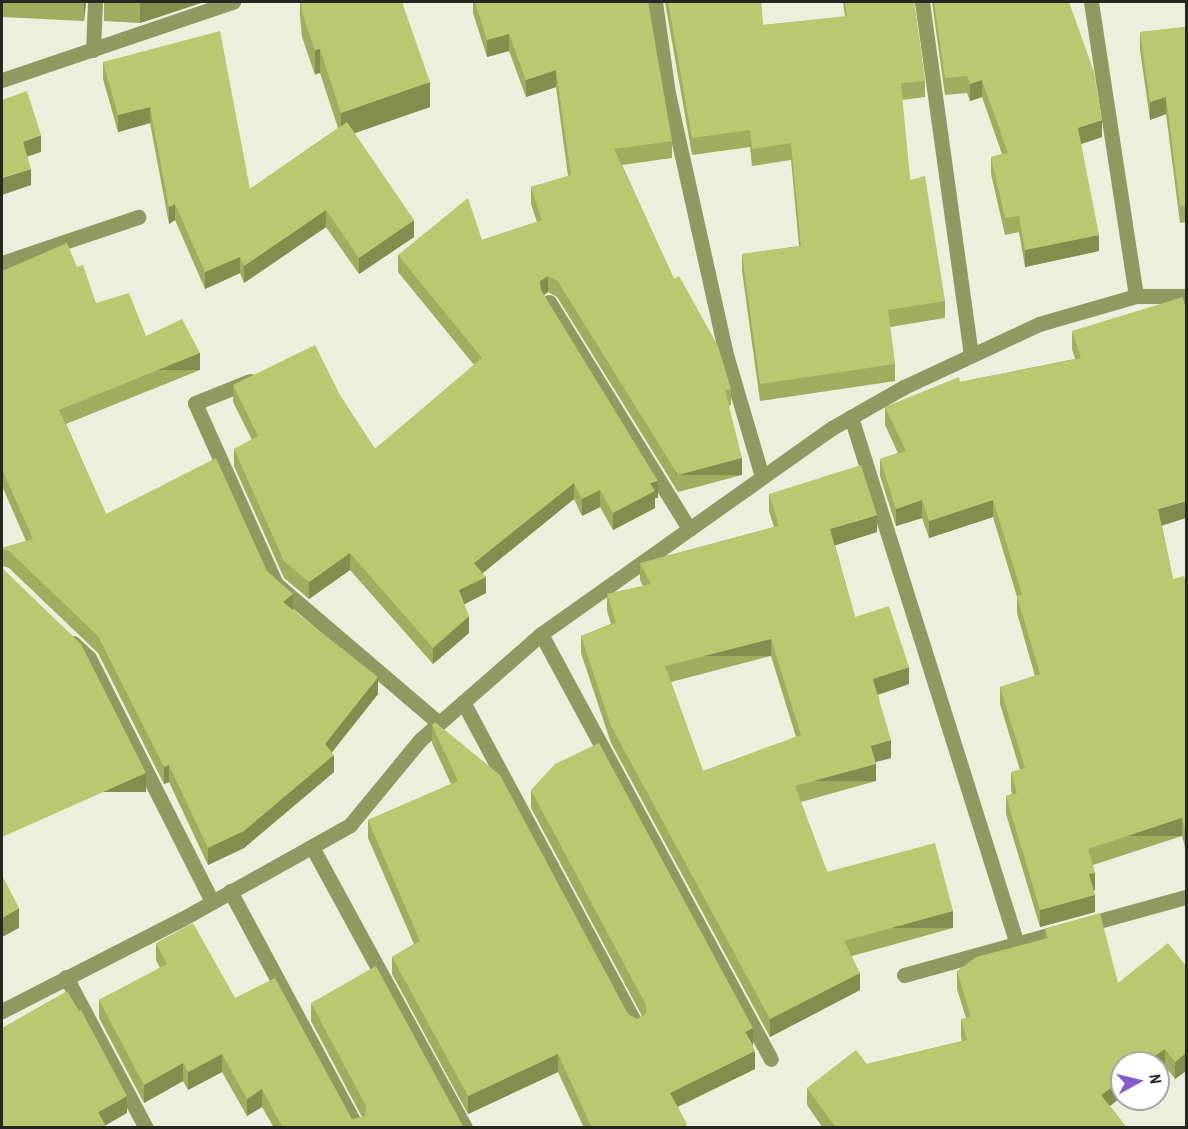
<!DOCTYPE html>
<html>
<head>
<meta charset="utf-8">
<style>
  body { margin:0 }
  #map { position:relative; width:1188px; height:1129px; overflow:hidden; background:#ebefdc; font-family:"Archivo Narrow",sans-serif }
  div>[style] { position:absolute }
  .minor>* { height:15px; margin:-7.5px; padding:0 7.5px; transform-origin:7.5px; border-radius:7.5px; background:#8f9960 }
  .wall>* { inset:0; background:#a0ad5f }
  .shaded-wall>* { inset:0; background:#828d4e; transform-origin:0 0 }
  .building>* { inset:0; background:#bac96f }
  span { translate:-50% -50%; white-space:nowrap; text-align:center; line-height:1.15; -webkit-text-stroke:4.5px #fff; paint-order:stroke }
  .frame { position:absolute; inset:0; border:3px solid #262720; pointer-events:none }
  .north { position:absolute; left:1110px; top:1051px; width:60px; height:60px; box-sizing:border-box; background:#fff; border:2px solid #a8a9a6; border-radius:50%; rotate:82deg; font-size:16px; font-weight:700; line-height:24px; text-align:center; color:#262720 }
  .north::after { content:''; display:block; margin:auto; width:21px; height:27px; background:#865ad3; clip-path:polygon(50% 0,100% 100%,50% 72%,0 100%) }
</style>
</head>
<body>
<div id="map">
  <div class="minor">
    <i style="left:655px;top:2px;width:92px;rotate:81.9deg"></i>
    <i style="left:668px;top:93px;width:264px;rotate:77.5deg"></i>
    <i style="left:725px;top:351px;width:131px;rotate:73.6deg"></i>
    <i style="left:922px;top:2px;width:357px;rotate:82.1deg"></i>
    <i style="left:1091px;top:2px;width:297px;rotate:81.3deg"></i>
    <i style="left:93px;top:50px;width:48px;rotate:-87.6deg"></i>
    <i style="left:2px;top:80px;width:244px;rotate:-18.7deg"></i>
    <i style="left:2px;top:263px;width:144px;rotate:-18.7deg"></i>
    <i style="left:549px;top:302px;width:267px;rotate:58.3deg"></i>
    <i style="left:250px;top:381px;width:59px;rotate:158.2deg"></i>
    <i style="left:195px;top:403px;width:198px;rotate:65.9deg"></i>
    <i style="left:276px;top:584px;width:214px;rotate:40.5deg"></i>
    <i style="left:851px;top:417px;width:553px;rotate:72.52deg"></i>
    <i style="left:541px;top:634px;width:483px;rotate:61.6deg"></i>
    <i style="left:73px;top:643px;width:22px;rotate:43deg"></i>
    <i style="left:89px;top:658px;width:272px;rotate:63.2deg"></i>
    <i style="left:463px;top:702px;width:369px;rotate:61.8deg"></i>
    <i style="left:312px;top:847px;width:320px;rotate:61.4deg"></i>
    <i style="left:230px;top:891px;width:269px;rotate:61.8deg"></i>
    <i style="left:904px;top:975px;width:293px;rotate:-15.5deg"></i>
    <i style="left:66px;top:977px;width:171px;rotate:62.1deg"></i>
    <i style="left:2px;top:1011px;width:202px;rotate:-27.1deg"></i>
    <i style="left:182px;top:919px;width:193px;rotate:-29.2deg"></i>
    <i style="left:350px;top:825px;width:110px;rotate:-50.5deg"></i>
    <i style="left:420px;top:740px;width:161px;rotate:-41.2deg"></i>
    <i style="left:541px;top:634px;width:357px;rotate:-35.3deg"></i>
    <i style="left:832px;top:428px;width:83px;rotate:-29.7deg"></i>
    <i style="left:904px;top:387px;width:149px;rotate:-25deg"></i>
    <i style="left:1039px;top:324px;width:101px;rotate:-16.1deg"></i>
    <i style="left:1136px;top:296px;width:50px"></i>
  </div>
  <div class="wall">
    <i style="clip-path:polygon(2px 2px,86px 2px,84px 21px,2px 17px)"></i>
    <i style="clip-path:polygon(104px 2px,204px 2px,140px 23px,104px 21px)"></i>
    <i style="clip-path:polygon(300px 2px,402px 2px,430px 107px,354px 133px,414px 237px,359px 274px,326px 227px,244px 283px,240px 273px,205px 289px,175px 220px,169px 224px,150px 123px,118px 132px,103px 79px,103px 62px,250px 189px,338px 128px,320px 73px,315px 75px,302px 37px,300px 16px)"></i>
    <i style="clip-path:polygon(473px 2px,648px 2px,672px 141px,672px 158px,622px 165px,674px 279px,731px 389px,731px 405px,729px 406px,742px 475px,678px 492px,557px 297px,548px 292px,544px 295px,658px 498px,655px 498px,655px 508px,613px 530px,600px 507px,582px 516px,574px 499px,483px 573px,486px 593px,464px 604px,469px 633px,433px 664px,350px 570px,309px 599px,284px 578px,234px 466px,234px 449px,252px 440px,233px 402px,233px 385px,341px 397px,375px 449px,474px 365px,398px 272px,398px 255px,482px 240px,537px 222px,531px 204px,531px 187px,568px 176px,556px 87px,526px 97px,509px 51px,487px 57px,473px 13px)"></i>
    <i style="clip-path:polygon(665px 2px,761px 2px,763px 25px,845px 17px,843px 2px,914px 2px,925px 81px,925px 97px,902px 100px,910px 180px,945px 301px,945px 318px,890px 327px,895px 364px,895px 381px,760px 401px,742px 271px,742px 254px,799px 246px,791px 160px,752px 166px,750px 147px,692px 155px)"></i>
    <i style="clip-path:polygon(932px 2px,1069px 2px,1102px 137px,1081px 144px,1099px 251px,1025px 267px,1019px 232px,1005px 235px,991px 174px,991px 157px,1002px 154px,982px 97px,970px 101px,967px 93px,945px 95px)"></i>
    <i style="clip-path:polygon(1186px 27px,1186px 222px,1180px 223px,1166px 114px,1150px 120px,1140px 50px,1140px 32px)"></i>
    <i style="clip-path:polygon(77px 267px,96px 303px,146px 336px,200px 370px,66px 424px,106px 514px,267px 571px,293px 609px,378px 694px,332px 752px,334px 772px,244px 848px,208px 865px,169px 782px,164px 784px,98px 653px,9px 568px,2px 566px,2px 548px,26px 541px,2px 486px,2px 271px)"></i>
    <i style="clip-path:polygon(1072px 331px,1162px 526px,1173px 579px,1186px 585px,1186px 851px,1182px 836px,1093px 865px,1095px 890px,1094px 891px,1095px 912px,1040px 927px,1006px 814px,1006px 796px,1012px 794px,1011px 790px,1011px 772px,1020px 770px,1000px 704px,1000px 687px,1035px 676px,1017px 613px,1017px 597px,993px 517px,929px 538px,922px 518px,896px 526px,880px 476px,880px 459px,898px 453px,885px 425px,885px 407px,960px 382px,1075px 359px,1072px 349px)"></i>
    <i style="clip-path:polygon(evenodd,769px 494px,877px 532px,835px 545px,855px 617px,909px 684px,878px 695px,891px 758px,876px 762px,876px 781px,801px 802px,827px 872px,953px 928px,852px 956px,860px 990px,770px 1037px,611px 743px,581px 653px,581px 636px,611px 624px,607px 611px,607px 594px,643px 586px,640px 580px,640px 563px,774px 527px,769px 511px,769px 494px,771px 656px,796px 737px,703px 771px,671px 682px,771px 656px)"></i>
    <i style="clip-path:polygon(432px 725px,628px 1014px,637px 1019px,642px 1016px,531px 808px,531px 790px,753px 1046px,755px 1069px,678px 1107px,687px 1128px,584px 1128px,558px 1072px,468px 1114px,392px 974px,392px 957px,414px 944px,368px 838px,368px 820px,451px 784px,432px 743px)"></i>
    <i style="clip-path:polygon(1045px 929px,1118px 983px,1186px 966px,1186px 1071px,1175px 1079px,1165px 1066px,1158px 1071px,1158px 1063px,1122px 1063px,1122px 1097px,1110px 1106px,1127px 1128px,823px 1128px,807px 1105px,807px 1088px,867px 1064px,962px 1041px,961px 1037px,961px 1019px,966px 1018px,957px 989px,957px 971px,1045px 939px)"></i>
    <i style="clip-path:polygon(156px 943px,235px 998px,352px 1119px,362px 1117px,311px 1021px,311px 1003px,464px 1128px,274px 1128px,262px 1107px,247px 1116px,222px 1072px,188px 1090px,183px 1081px,144px 1103px,99px 1018px,99px 1000px,160px 968px,156px 960px)"></i>
  </div>
  <div class="shaded-wall">
    <i style="clip-path:polygon(84px 2px,86px 2px,84px 21px)"></i>
    <i style="clip-path:polygon(140px 2px,204px 2px,140px 23px)"></i>
    <i style="clip-path:polygon(509px 34px,509px 51px,487px 57px,487px 40px)"></i>
    <i style="left:320px;top:49px;width:24px;height:5px;rotate:90deg"></i>
    <i style="clip-path:polygon(556px 70px,556px 87px,526px 97px,526px 80px)"></i>
    <i style="clip-path:polygon(982px 80px,982px 97px,970px 101px,970px 84px)"></i>
    <i style="clip-path:polygon(430px 82px,430px 107px,341px 138px,341px 113px)"></i>
    <i style="clip-path:polygon(1166px 97px,1166px 114px,1150px 120px,1150px 102px)"></i>
    <i style="clip-path:polygon(150px 107px,150px 123px,118px 132px,118px 115px)"></i>
    <i style="clip-path:polygon(1102px 120px,1102px 137px,1078px 145px,1078px 128px)"></i>
    <i style="clip-path:polygon(41px 135px,41px 152px,23px 158px,23px 142px)"></i>
    <i style="clip-path:polygon(31px 169px,31px 185px,2px 195px,2px 178px)"></i>
    <i style="clip-path:polygon(175px 204px,175px 220px,169px 224px,169px 207px)"></i>
    <i style="clip-path:polygon(326px 210px,326px 227px,244px 283px,244px 266px)"></i>
    <i style="clip-path:polygon(414px 220px,414px 237px,359px 274px,359px 258px)"></i>
    <i style="clip-path:polygon(1099px 235px,1099px 251px,1025px 267px,1025px 250px)"></i>
    <i style="clip-path:polygon(240px 257px,240px 273px,205px 289px,205px 272px)"></i>
    <i style="clip-path:polygon(548px 276px,548px 292px,540px 298px,540px 281px)"></i>
    <i style="left:200px;top:353px;width:17px;height:152px;rotate:90deg"></i>
    <i style="left:742px;top:458px;width:17px;height:66px;rotate:90deg"></i>
    <i style="clip-path:polygon(658px 481px,658px 498px,655px 498px,655px 508px,613px 530px,613px 513px,650px 483px)"></i>
    <i style="clip-path:polygon(574px 483px,574px 499px,474px 580px,474px 563px)"></i>
    <i style="clip-path:polygon(600px 490px,600px 507px,582px 516px,582px 499px)"></i>
    <i style="clip-path:polygon(922px 500px,922px 518px,896px 526px,896px 509px)"></i>
    <i style="clip-path:polygon(993px 500px,993px 517px,929px 538px,929px 521px)"></i>
    <i style="clip-path:polygon(1186px 501px,1186px 518px,1158px 527px,1158px 509px)"></i>
    <i style="clip-path:polygon(877px 515px,877px 532px,830px 547px,830px 529px)"></i>
    <i style="clip-path:polygon(350px 553px,350px 570px,309px 599px,309px 582px)"></i>
    <i style="clip-path:polygon(486px 577px,486px 593px,459px 607px,459px 590px)"></i>
    <i style="clip-path:polygon(293px 594px,293px 611px,283px 602px)"></i>
    <i style="clip-path:polygon(469px 616px,469px 633px,433px 664px,433px 648px)"></i>
    <i style="left:771px;top:639px;width:17px;height:109px;rotate:90deg"></i>
    <i style="clip-path:polygon(909px 667px,909px 684px,873px 696px,873px 679px)"></i>
    <i style="clip-path:polygon(378px 677px,378px 694px,325px 761px,325px 744px)"></i>
    <i style="clip-path:polygon(891px 740px,891px 758px,871px 763px,871px 746px)"></i>
    <i style="clip-path:polygon(334px 755px,334px 772px,244px 848px,208px 865px,208px 848px)"></i>
    <i style="left:876px;top:764px;width:17px;height:84px;rotate:90deg"></i>
    <i style="clip-path:polygon(169px 765px,169px 782px,164px 784px,164px 767px)"></i>
    <i style="left:146px;top:773px;width:19px;height:158px;rotate:90deg"></i>
    <i style="left:1182px;top:818px;width:18px;height:99px;rotate:90deg"></i>
    <i style="clip-path:polygon(1095px 873px,1095px 890px,1089px 892px,1089px 874px)"></i>
    <i style="clip-path:polygon(1095px 895px,1095px 912px,1040px 927px,1040px 910px)"></i>
    <i style="clip-path:polygon(19px 908px,19px 928px,2px 937px,2px 918px)"></i>
    <i style="left:953px;top:911px;width:17px;height:113px;rotate:90deg"></i>
    <i style="clip-path:polygon(860px 973px,860px 990px,770px 1037px,770px 1019px)"></i>
    <i style="clip-path:polygon(753px 1028px,753px 1046px,745px 1032px)"></i>
    <i style="clip-path:polygon(1165px 1049px,1165px 1066px,1158px 1071px,1158px 1063px,1145px 1063px)"></i>
    <i style="clip-path:polygon(755px 1051px,755px 1069px,670px 1110px,670px 1093px)"></i>
    <i style="clip-path:polygon(1186px 1053px,1186px 1071px,1175px 1079px,1175px 1062px)"></i>
    <i style="clip-path:polygon(222px 1054px,222px 1072px,188px 1090px,188px 1072px)"></i>
    <i style="clip-path:polygon(558px 1054px,558px 1072px,468px 1114px,468px 1096px)"></i>
    <i style="clip-path:polygon(183px 1063px,183px 1081px,144px 1103px,144px 1085px)"></i>
    <i style="clip-path:polygon(1122px 1080px,1122px 1097px,1101px 1112px,1101px 1095px)"></i>
    <i style="clip-path:polygon(262px 1089px,262px 1107px,247px 1116px,247px 1099px)"></i>
    <i style="clip-path:polygon(127px 1096px,127px 1113px,101px 1128px,98px 1112px)"></i>
  </div>
  <div class="building">
    <i style="clip-path:polygon(301px 2px,402px 2px,430px 82px,341px 113px,320px 49px,315px 50px,302px 12px)"></i>
    <i style="clip-path:polygon(475px 2px,648px 2px,672px 141px,614px 149px,674px 279px,679px 276px,718px 346px,731px 389px,725px 390px,742px 458px,678px 475px,557px 280px,548px 276px,540px 281px,541px 290px,658px 481px,650px 483px,655px 491px,613px 513px,600px 490px,582px 499px,574px 483px,474px 563px,486px 577px,459px 590px,469px 616px,433px 648px,350px 553px,309px 582px,284px 561px,234px 449px,258px 436px,233px 385px,315px 345px,341px 397px,375px 449px,482px 358px,398px 255px,468px 198px,482px 240px,542px 220px,531px 187px,571px 175px,556px 70px,526px 80px,509px 34px,487px 40px)"></i>
    <i style="clip-path:polygon(668px 2px,761px 2px,763px 25px,847px 16px,845px 2px,914px 2px,925px 81px,901px 83px,910px 180px,925px 176px,945px 301px,888px 310px,895px 364px,760px 384px,742px 254px,801px 246px,791px 143px,752px 149px,750px 130px,692px 138px)"></i>
    <i style="clip-path:polygon(934px 2px,1069px 2px,1094px 72px,1102px 120px,1078px 128px,1099px 235px,1025px 250px,1019px 216px,1005px 218px,991px 157px,1008px 153px,982px 80px,970px 84px,967px 76px,945px 78px)"></i>
    <i style="clip-path:polygon(1186px 27px,1186px 205px,1180px 206px,1166px 97px,1150px 102px,1140px 32px)"></i>
    <i style="clip-path:polygon(220px 31px,250px 189px,347px 122px,414px 220px,359px 258px,326px 210px,244px 266px,240px 257px,205px 272px,175px 204px,169px 207px,150px 107px,118px 115px,103px 62px)"></i>
    <i style="clip-path:polygon(27px 91px,41px 135px,23px 142px,31px 169px,2px 178px,2px 100px)"></i>
    <i style="clip-path:polygon(67px 243px,77px 267px,83px 265px,96px 303px,129px 293px,146px 336px,182px 319px,200px 353px,59px 410px,106px 514px,216px 458px,267px 571px,293px 594px,283px 602px,378px 677px,325px 744px,334px 755px,244px 831px,208px 848px,169px 765px,164px 767px,98px 636px,9px 551px,2px 549px,2px 548px,33px 539px,2px 469px,2px 271px)"></i>
    <i style="clip-path:polygon(1183px 297px,1185px 306px,1186px 306px,1186px 501px,1158px 509px,1173px 579px,1184px 576px,1186px 585px,1186px 834px,1182px 818px,1088px 849px,1095px 873px,1089px 874px,1095px 895px,1040px 910px,1006px 796px,1017px 793px,1011px 772px,1025px 768px,1000px 687px,1040px 674px,1017px 596px,1022px 594px,993px 500px,929px 521px,922px 500px,896px 509px,880px 459px,906px 451px,885px 407px,959px 377px,960px 382px,1081px 358px,1072px 331px)"></i>
    <i style="clip-path:polygon(evenodd,861px 465px,877px 515px,830px 529px,855px 617px,889px 606px,909px 667px,873px 679px,891px 740px,871px 746px,876px 764px,795px 786px,827px 872px,935px 843px,953px 911px,844px 941px,860px 973px,770px 1019px,611px 726px,581px 636px,616px 623px,607px 594px,651px 584px,640px 563px,779px 526px,769px 494px,861px 465px,771px 639px,801px 735px,703px 771px,665px 666px,771px 639px)"></i>
    <i style="clip-path:polygon(2px 568px,81px 644px,146px 773px,2px 837px)"></i>
    <i style="clip-path:polygon(435px 722px,500px 775px,628px 1014px,637px 1019px,646px 1014px,646px 1005px,531px 790px,555px 764px,599px 743px,753px 1028px,745px 1032px,755px 1051px,670px 1093px,687px 1124px,680px 1128px,592px 1128px,558px 1054px,468px 1096px,392px 957px,420px 941px,368px 820px,458px 781px,432px 725px)"></i>
    <i style="clip-path:polygon(2px 875px,19px 908px,2px 918px)"></i>
    <i style="clip-path:polygon(1100px 913px,1118px 983px,1168px 943px,1186px 966px,1186px 1053px,1175px 1062px,1165px 1049px,1145px 1063px,1122px 1063px,1122px 1080px,1101px 1095px,1127px 1128px,836px 1128px,807px 1088px,856px 1050px,867px 1064px,967px 1040px,961px 1019px,971px 1017px,957px 971px,976px 957px,1048px 938px,1045px 929px)"></i>
    <i style="clip-path:polygon(193px 923px,235px 998px,275px 978px,352px 1119px,365px 1116px,366px 1106px,311px 1003px,376px 966px,464px 1128px,283px 1128px,262px 1089px,247px 1099px,222px 1054px,188px 1072px,183px 1063px,144px 1085px,99px 1000px,167px 964px,156px 943px)"></i>
    <i style="clip-path:polygon(67px 991px,79px 1011px,81px 1010px,127px 1096px,98px 1112px,107px 1128px,2px 1128px,2px 1028px)"></i>
  </div>
  <div class="frame"></div>
  <div class="north">N</div>
</div>
</body>
</html>
